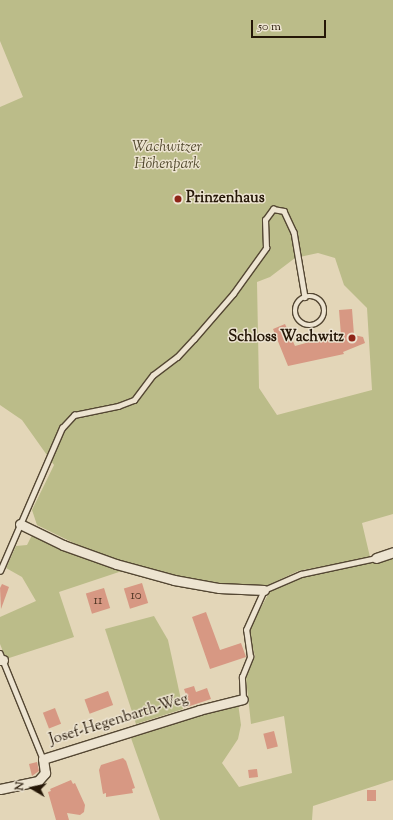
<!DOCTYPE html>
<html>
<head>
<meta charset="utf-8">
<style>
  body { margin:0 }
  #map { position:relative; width:393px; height:820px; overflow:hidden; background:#e3d6b8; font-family:"Sorts Mill Goudy",serif }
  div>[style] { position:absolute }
  .green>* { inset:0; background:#bbbc89 }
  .building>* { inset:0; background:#d79883; transform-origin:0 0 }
  .roads { filter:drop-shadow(1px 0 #544733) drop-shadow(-1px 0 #544733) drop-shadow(0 1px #544733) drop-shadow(0 -1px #544733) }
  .service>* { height:4.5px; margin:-2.25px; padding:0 2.25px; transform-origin:2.25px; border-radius:2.25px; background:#ede4d1 }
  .service>.ring { margin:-2.25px; padding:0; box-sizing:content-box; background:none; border:4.5px solid #ede4d1; border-radius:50% }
  .minor>* { height:9px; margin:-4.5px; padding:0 4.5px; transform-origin:4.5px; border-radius:4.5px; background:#ede4d1 }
  .dots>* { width:11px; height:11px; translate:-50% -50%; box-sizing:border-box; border:2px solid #ede4d1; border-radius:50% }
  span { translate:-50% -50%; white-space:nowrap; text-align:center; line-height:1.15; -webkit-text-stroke:3px #ede4d1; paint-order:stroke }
  .number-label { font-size:13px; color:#523726 }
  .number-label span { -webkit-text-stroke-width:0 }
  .park-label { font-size:15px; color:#52492e; font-style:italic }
  .poi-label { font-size:15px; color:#251707; font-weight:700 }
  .left { translate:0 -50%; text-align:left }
  .right { translate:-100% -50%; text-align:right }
  .street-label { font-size:15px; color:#251707 }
  .north { position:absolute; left:12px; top:768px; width:40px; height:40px; -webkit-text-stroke:3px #ede4d1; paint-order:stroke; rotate:279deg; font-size:11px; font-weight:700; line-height:16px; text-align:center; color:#251707 }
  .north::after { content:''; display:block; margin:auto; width:14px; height:18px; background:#251707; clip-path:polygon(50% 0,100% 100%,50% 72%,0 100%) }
  .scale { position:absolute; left:251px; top:20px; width:75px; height:18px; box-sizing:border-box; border:2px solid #251707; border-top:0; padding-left:5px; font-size:12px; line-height:14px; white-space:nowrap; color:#251707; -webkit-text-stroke:3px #ede4d1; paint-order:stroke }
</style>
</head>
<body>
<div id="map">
  <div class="green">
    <i style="clip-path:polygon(evenodd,0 0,393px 0,393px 514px,362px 523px,370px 557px,298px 571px,264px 587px,238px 586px,178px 576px,94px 553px,37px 525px,32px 510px,54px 465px,22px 420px,0 405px,0 107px,23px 97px,0 41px,0 0,318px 253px,335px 258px,344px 285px,367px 308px,372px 390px,277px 415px,259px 388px,257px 282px,270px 277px,295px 258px,318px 253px)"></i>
    <i style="clip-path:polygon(32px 535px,91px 561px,125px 570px,59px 592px,74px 637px,6px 659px,0 644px,0 617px,36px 601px,22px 577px,6px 568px,16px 546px,27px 545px)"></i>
    <i style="clip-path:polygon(393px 555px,393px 780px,313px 806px,312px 820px,160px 820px,131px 738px,238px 703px,241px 725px,238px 739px,222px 763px,239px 787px,292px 773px,284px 716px,251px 724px,246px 678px,255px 656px,248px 631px,270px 591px,302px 577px,377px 561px)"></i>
    <i style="clip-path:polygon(154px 616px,168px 640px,183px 709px,136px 724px,105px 629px)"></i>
  </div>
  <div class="building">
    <i style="left:181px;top:193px;width:9px;height:9px;rotate:77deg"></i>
    <i style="clip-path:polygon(352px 309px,354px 335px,363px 337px,365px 343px,343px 352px,344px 354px,288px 366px,273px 329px,285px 324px,295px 346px,313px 341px,311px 335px,322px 332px,323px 339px,341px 335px,339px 310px)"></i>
    <i style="left:142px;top:583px;width:21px;height:19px;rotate:73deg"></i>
    <i style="clip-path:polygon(2px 584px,9px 587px,1px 609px,0 588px)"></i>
    <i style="left:104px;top:588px;width:21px;height:19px;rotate:73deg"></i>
    <i style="clip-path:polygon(206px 612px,220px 650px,241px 643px,246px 657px,210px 669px,192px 617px)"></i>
    <i style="clip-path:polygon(194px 686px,196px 692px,207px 688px,211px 699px,184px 708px,181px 697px,186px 695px,184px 689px)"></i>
    <i style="left:108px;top:691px;width:15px;height:25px;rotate:70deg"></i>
    <i style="left:55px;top:708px;width:17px;height:13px;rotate:69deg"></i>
    <i style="left:274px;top:731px;width:16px;height:11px;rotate:76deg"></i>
    <i style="clip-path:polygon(123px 758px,126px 761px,135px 788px,132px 789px,133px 793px,106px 797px,106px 793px,103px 794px,99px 770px,101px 765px)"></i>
    <i style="clip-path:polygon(37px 762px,39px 771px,32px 776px,29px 764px)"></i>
    <i style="left:257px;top:769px;width:8px;height:9px;rotate:83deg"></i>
    <i style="clip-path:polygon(71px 780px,73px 784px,75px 783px,85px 805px,84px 812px,80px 815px,67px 813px,69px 820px,56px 820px,48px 792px,51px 791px,50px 789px)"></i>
    <i style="left:367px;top:790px;width:9px;height:11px"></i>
  </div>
  <div class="roads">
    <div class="service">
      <i class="ring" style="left:295px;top:296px;width:25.5px;height:25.5px"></i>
      <i style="left:0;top:571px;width:156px;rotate:-66.6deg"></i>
      <i style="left:62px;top:428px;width:18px;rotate:-47deg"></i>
      <i style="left:74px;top:415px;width:45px;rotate:-11.6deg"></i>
      <i style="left:118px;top:406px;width:17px;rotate:-21deg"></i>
      <i style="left:134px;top:400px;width:31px;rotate:-53deg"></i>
      <i style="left:153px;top:375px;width:30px;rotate:-37deg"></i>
      <i style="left:177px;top:357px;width:25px;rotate:-47deg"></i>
      <i style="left:194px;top:339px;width:60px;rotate:-49.1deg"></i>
      <i style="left:233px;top:294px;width:57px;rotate:-54.3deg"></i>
      <i style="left:266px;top:248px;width:28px;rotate:-92deg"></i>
      <i style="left:265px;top:220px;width:14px;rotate:-54deg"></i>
      <i style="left:273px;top:209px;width:11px;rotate:10deg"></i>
      <i style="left:284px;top:211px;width:23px;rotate:65deg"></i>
      <i style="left:294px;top:232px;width:66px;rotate:80.4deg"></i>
      <i style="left:0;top:653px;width:114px;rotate:67.9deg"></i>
      <i style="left:243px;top:699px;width:22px;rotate:-93deg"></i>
      <i style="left:242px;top:677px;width:22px;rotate:-68deg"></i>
      <i style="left:250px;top:657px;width:27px;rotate:-98deg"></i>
      <i style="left:246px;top:630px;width:44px;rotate:-65.8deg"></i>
      <i style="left:264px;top:590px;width:40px;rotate:-23.4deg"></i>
      <i style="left:301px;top:574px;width:77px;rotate:-12deg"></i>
    </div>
    <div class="minor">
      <i style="left:20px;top:524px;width:48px;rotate:26deg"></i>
      <i style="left:63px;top:545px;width:56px;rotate:19.7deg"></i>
      <i style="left:116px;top:564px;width:60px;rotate:15.4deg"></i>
      <i style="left:174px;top:580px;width:46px;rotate:10.1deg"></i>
      <i style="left:219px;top:588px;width:45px;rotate:2.5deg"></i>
      <i style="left:376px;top:558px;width:18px;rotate:-19deg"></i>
      <i style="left:0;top:660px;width:3px"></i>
      <i style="left:0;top:789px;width:39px;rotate:-12deg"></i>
      <i style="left:38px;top:781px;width:11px;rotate:-49deg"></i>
      <i style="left:45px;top:773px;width:14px;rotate:-98deg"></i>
      <i style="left:43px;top:759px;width:164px;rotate:-17.4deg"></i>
      <i style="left:199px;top:710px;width:45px;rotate:-14deg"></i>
    </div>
  </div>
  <div class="dots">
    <i style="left:178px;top:199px;background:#8f2418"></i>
    <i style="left:352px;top:338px;background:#8f2418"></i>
  </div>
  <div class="number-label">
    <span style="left:136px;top:596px">10</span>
    <span style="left:98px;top:601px">11</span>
  </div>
  <div class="park-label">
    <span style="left:167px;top:156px">Wachwitzer<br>Höhenpark</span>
  </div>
  <div class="poi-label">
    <span class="left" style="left:186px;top:199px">Prinzenhaus</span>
    <span class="right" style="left:344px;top:338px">Schloss Wachwitz</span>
  </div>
  <div class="street-label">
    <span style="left:119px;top:720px;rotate:-17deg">Josef-Hegenbarth-Weg</span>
  </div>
  <div class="north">N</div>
  <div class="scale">50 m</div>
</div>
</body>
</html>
